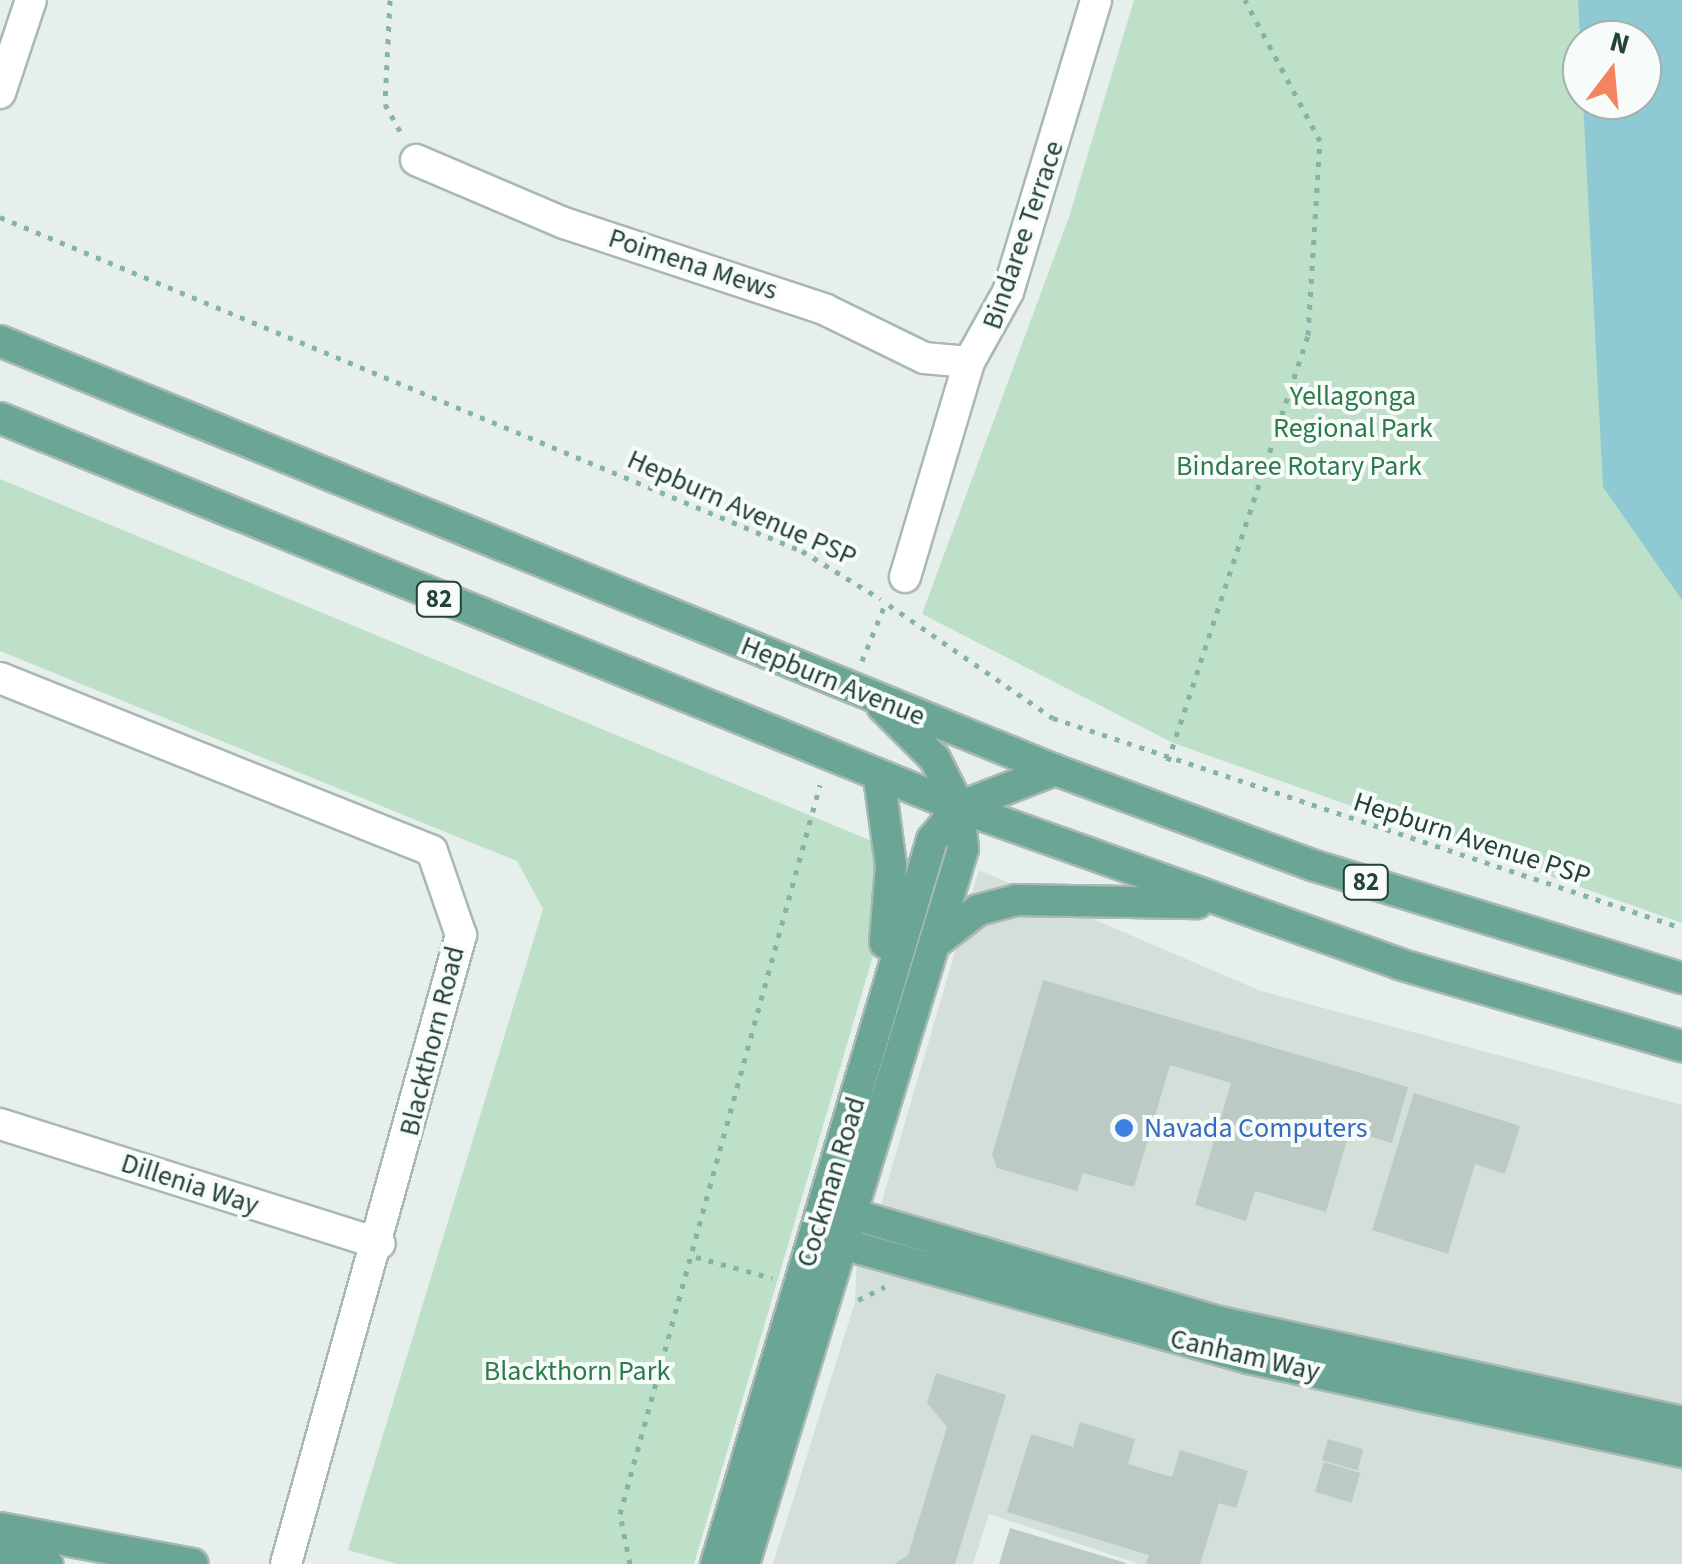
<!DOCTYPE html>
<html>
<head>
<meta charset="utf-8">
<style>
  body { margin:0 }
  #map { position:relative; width:1682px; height:1564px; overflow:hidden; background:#e6efeb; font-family:"Source Sans 3",sans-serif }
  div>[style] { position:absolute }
  .built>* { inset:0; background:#d4dfda }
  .green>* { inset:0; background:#bfe0c8 }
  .water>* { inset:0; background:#8ec9d4 }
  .building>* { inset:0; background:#bbcac4; transform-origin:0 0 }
  .path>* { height:5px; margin-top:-2.5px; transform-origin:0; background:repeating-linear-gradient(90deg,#86b3a5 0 5px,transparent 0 13px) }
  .roads { filter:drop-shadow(2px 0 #a8b8b2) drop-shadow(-2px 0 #a8b8b2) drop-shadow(0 2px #a8b8b2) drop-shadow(0 -2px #a8b8b2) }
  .minor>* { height:30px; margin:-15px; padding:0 15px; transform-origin:15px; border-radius:15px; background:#fff }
  .major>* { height:30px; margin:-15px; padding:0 15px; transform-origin:15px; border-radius:15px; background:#6aa596 }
  .dots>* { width:28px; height:28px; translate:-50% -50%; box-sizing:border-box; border:5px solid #f7fbf9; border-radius:50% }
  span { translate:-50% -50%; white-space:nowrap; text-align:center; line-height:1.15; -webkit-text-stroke:8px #f7fbf9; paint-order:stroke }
  .shield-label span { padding:2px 8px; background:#f7fbf9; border:2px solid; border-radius:8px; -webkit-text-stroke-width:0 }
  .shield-label { font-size:25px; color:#24423a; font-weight:700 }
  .street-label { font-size:28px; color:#24423a }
  .park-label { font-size:28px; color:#2d7a4b }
  .shop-label { font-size:28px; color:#366cbe }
  .left { translate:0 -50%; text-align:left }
  .north { position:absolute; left:1562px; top:20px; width:100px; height:100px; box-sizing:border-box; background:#f7fbf9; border:2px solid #a3b1ad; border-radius:50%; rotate:16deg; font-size:28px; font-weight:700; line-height:40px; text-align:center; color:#24423a }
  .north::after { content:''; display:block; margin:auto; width:35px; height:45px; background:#f4845f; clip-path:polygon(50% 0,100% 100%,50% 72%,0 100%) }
</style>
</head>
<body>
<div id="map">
  <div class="built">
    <i style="clip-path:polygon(979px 870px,1261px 991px,1682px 1105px,1682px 1564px,1139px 1564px,989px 1514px,973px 1564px,773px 1564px,855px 1302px,857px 1258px,1201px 1362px,1210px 1305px,879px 1211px)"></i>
  </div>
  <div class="green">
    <i style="clip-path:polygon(evenodd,1134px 0,1682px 0,1682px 923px,1173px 743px,922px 614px,1069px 217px,1134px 0,1582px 40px,1642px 40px,1642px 100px,1582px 100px,1582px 40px)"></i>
    <i style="clip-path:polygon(0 479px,903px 854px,694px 1564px,397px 1564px,348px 1550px,543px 909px,517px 861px,0 651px)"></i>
  </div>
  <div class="water">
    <i style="clip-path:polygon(1578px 0,1682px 0,1682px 600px,1603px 487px,1583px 100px,1642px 100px,1642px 40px,1582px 40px,1582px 73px)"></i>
  </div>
  <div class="building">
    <i style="clip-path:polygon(1043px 980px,1408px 1087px,1392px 1143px,1350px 1130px,1326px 1212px,1255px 1191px,1246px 1221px,1195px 1205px,1231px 1083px,1170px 1065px,1134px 1187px,1083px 1173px,1077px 1191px,997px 1168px,992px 1155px)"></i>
    <i style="clip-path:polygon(1414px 1093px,1520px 1126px,1505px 1174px,1475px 1164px,1448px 1254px,1372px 1230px)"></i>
    <i style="clip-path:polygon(936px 1373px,1006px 1395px,955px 1564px,894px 1564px,908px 1555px,947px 1427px,927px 1403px)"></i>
    <i style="clip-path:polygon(1080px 1422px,1135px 1439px,1128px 1464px,1172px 1477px,1180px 1450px,1248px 1471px,1236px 1508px,1219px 1503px,1200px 1564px,1146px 1564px,1149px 1555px,1007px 1512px,1031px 1434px,1073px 1447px)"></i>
    <i style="left:1328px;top:1439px;width:37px;height:22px;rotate:16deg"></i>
    <i style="left:1324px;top:1462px;width:38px;height:31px;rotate:17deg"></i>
    <i style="clip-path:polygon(1010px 1528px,1126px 1563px,1126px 1564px,999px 1564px)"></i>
  </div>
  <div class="path">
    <i style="left:390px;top:0;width:104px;rotate:92.8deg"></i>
    <i style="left:385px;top:104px;width:33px;rotate:61deg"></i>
    <i style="left:0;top:217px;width:869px;rotate:22.61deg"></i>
    <i style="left:802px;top:551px;width:92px;rotate:31.3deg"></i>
    <i style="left:889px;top:605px;width:199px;rotate:34.6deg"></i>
    <i style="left:1053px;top:718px;width:663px;rotate:18.46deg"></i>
    <i style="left:862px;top:661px;width:64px;rotate:-67.9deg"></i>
    <i style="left:1168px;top:761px;width:448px;rotate:-71.8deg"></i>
    <i style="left:1308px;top:335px;width:194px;rotate:-86.5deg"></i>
    <i style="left:1320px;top:141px;width:160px;rotate:-118deg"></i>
    <i style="left:696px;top:1257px;width:79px;rotate:15.4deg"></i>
    <i style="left:858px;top:1300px;width:30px;rotate:-26deg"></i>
    <i style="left:630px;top:1564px;width:51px;rotate:-101.3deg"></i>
    <i style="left:620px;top:1514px;width:756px;rotate:-74.66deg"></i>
  </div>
  <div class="roads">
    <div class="minor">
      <i style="left:0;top:93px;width:98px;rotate:-71.6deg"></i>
      <i style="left:416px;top:160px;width:161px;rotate:23.1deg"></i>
      <i style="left:564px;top:223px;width:274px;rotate:18.3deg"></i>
      <i style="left:824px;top:309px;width:111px;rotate:26.1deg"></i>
      <i style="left:924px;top:358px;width:45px;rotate:5.1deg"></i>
      <i style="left:905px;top:577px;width:224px;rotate:-73.4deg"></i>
      <i style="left:969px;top:362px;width:80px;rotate:-60.9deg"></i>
      <i style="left:1008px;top:292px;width:305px;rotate:-73.2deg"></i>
      <i style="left:0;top:678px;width:465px;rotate:21.8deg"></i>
      <i style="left:432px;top:851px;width:89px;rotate:71deg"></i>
      <i style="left:461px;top:935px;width:653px;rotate:105.55deg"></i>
      <i style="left:0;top:1124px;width:398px;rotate:17.5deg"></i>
    </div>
    <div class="major">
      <i style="left:0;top:341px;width:1139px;rotate:22.13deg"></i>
      <i style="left:1055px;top:770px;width:277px;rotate:20.3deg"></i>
      <i style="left:1315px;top:866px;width:384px;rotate:17deg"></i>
      <i style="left:0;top:418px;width:1035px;rotate:22.08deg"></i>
      <i style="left:959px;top:807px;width:467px;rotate:19.6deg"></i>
      <i style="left:1399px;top:964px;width:295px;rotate:16.2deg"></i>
      <i style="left:879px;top:777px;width:90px;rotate:82.3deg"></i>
      <i style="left:891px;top:866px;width:77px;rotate:94.5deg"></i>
      <i style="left:935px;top:943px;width:54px;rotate:-37.5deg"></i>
      <i style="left:978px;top:910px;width:40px;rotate:-14.4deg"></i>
      <i style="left:1017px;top:900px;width:180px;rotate:1deg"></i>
      <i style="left:835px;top:1209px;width:401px;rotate:16.4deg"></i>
      <i style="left:1220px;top:1322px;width:473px;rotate:12.2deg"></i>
      <i style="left:822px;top:1238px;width:443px;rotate:15.7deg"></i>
      <i style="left:1248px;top:1358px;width:444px;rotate:12.2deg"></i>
      <i style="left:0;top:1528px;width:196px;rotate:10.6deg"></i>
      <i style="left:0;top:1557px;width:48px;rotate:8.5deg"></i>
      <i style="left:716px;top:1564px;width:756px;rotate:-73.39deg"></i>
      <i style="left:932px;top:840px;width:43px;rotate:-50.7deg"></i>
      <i style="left:959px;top:807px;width:103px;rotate:-21.1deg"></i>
      <i style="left:744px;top:1564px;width:748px;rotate:-72.97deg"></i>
      <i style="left:963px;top:849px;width:42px;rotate:-95.4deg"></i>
      <i style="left:959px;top:807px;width:54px;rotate:-116.6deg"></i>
      <i style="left:935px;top:759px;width:74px;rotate:-135deg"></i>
    </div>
  </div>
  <div class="dots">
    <i style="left:1124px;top:1128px;background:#3f7fe0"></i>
  </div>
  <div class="shield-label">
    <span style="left:439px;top:599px">82</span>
    <span style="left:1366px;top:882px">82</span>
  </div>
  <div class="street-label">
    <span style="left:1023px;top:235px;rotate:-71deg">Bindaree Terrace</span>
    <span style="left:693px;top:264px;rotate:18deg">Poimena Mews</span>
    <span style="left:742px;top:508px;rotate:24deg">Hepburn Avenue PSP</span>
    <span style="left:833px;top:681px;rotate:22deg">Hepburn Avenue</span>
    <span style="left:1472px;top:839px;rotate:18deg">Hepburn Avenue PSP</span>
    <span style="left:432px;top:1041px;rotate:-76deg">Blackthorn Road</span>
    <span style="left:831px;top:1182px;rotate:-73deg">Cockman Road</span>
    <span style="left:190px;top:1184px;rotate:18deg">Dillenia Way</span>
    <span style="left:1245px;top:1355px;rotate:13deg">Canham Way</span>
  </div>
  <div class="park-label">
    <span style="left:1353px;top:412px">Yellagonga<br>Regional Park</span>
    <span style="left:1299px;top:466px">Bindaree Rotary Park</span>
    <span style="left:577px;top:1371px">Blackthorn Park</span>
  </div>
  <div class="shop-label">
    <span class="left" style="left:1144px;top:1128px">Navada Computers</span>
  </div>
  <div class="north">N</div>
</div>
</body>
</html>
